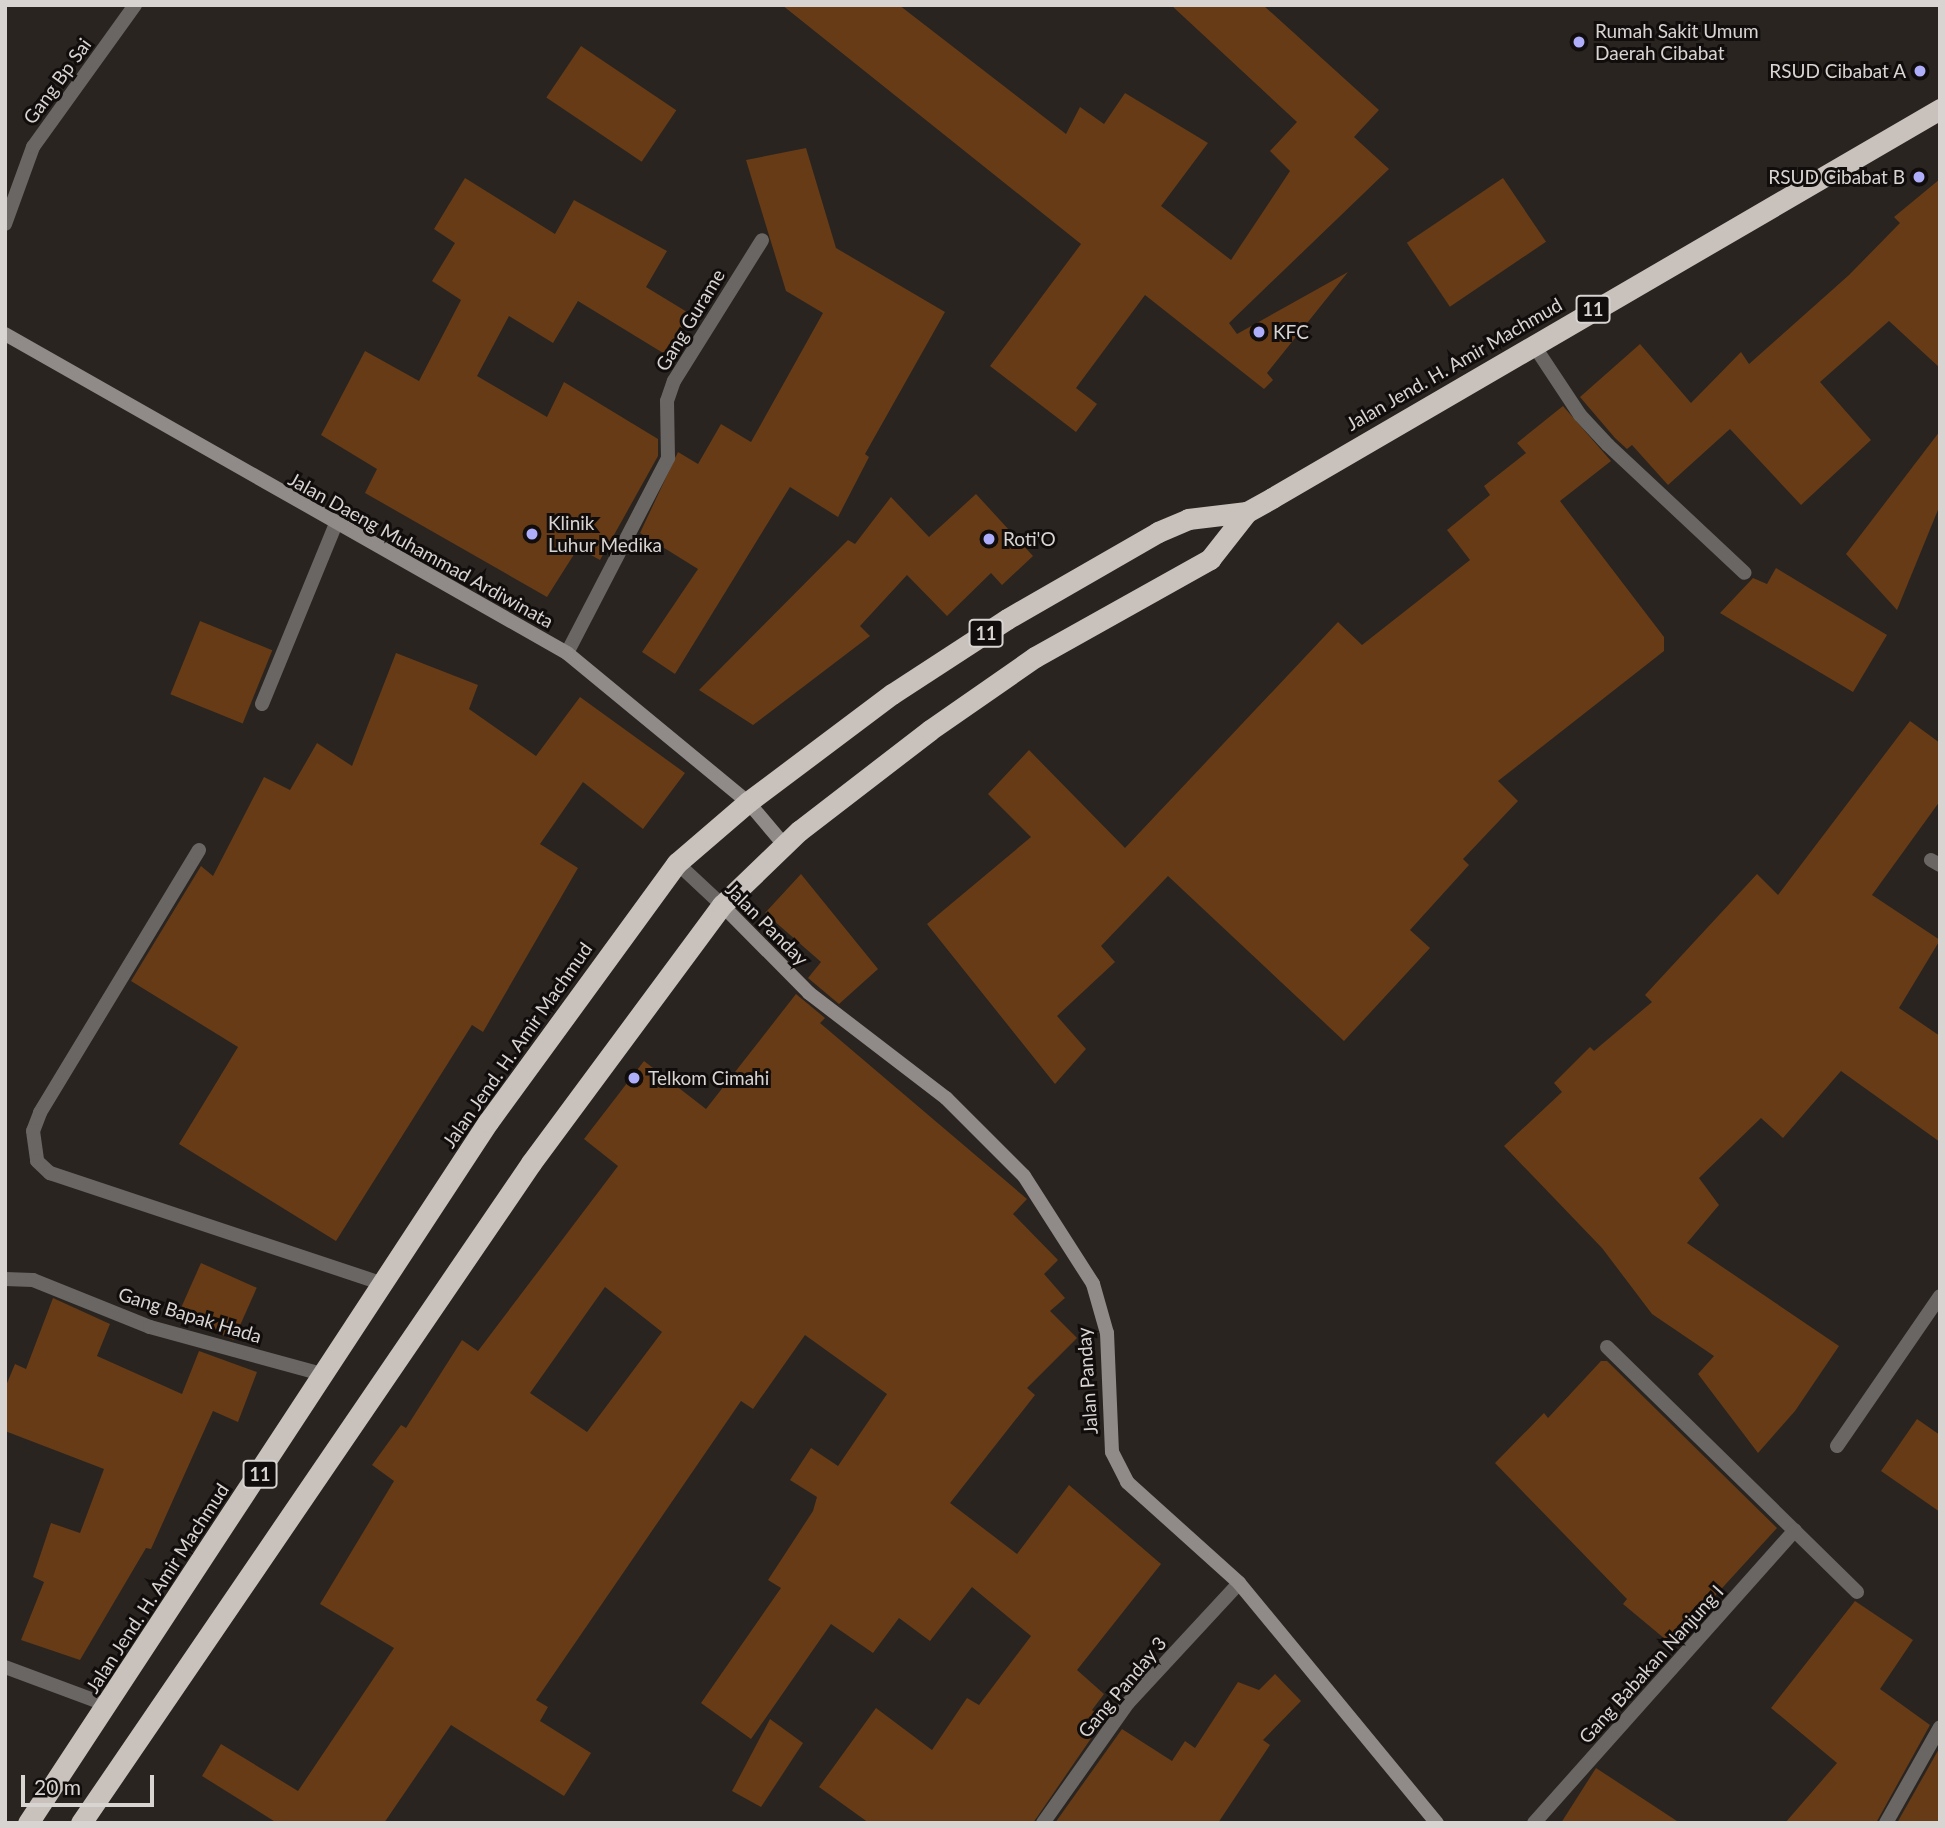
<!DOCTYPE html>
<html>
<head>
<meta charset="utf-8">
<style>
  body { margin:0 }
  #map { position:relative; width:1945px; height:1828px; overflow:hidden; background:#292420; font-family:Lato,sans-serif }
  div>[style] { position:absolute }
  .building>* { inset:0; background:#663b16; transform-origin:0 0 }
  .street>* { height:14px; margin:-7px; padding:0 7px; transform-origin:7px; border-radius:7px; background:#696664 }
  .secondary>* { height:14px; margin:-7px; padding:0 7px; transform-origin:7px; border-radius:7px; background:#908b88 }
  .highway>* { height:21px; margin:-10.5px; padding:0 10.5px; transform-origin:10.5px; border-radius:10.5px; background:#c8c1bc }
  .dots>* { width:19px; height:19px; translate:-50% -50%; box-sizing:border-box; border:4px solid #100d0c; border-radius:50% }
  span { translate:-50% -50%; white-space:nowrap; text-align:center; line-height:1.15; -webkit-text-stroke:6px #100d0c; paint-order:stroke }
  .shield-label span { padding:2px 5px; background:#100d0c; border:2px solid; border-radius:5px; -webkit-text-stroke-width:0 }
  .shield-label { font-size:18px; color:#d8d4d2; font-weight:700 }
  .poi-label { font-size:19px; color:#d8d4d2 }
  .left { translate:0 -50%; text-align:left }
  .right { translate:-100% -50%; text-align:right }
  .street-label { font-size:19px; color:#d8d4d2 }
  .frame { position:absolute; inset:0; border:7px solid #d8d4d2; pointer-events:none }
  .scale { position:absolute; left:21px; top:1775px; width:133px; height:32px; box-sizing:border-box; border:4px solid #d8d4d2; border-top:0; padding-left:9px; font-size:21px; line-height:24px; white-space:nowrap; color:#d8d4d2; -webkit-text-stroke:5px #100d0c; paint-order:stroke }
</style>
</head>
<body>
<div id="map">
  <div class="building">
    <i style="clip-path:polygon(782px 5px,899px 5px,1066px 134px,1080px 107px,1104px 124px,1125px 93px,1208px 143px,1161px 206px,1231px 260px,1290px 171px,1270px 151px,1297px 122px,1171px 5px,1263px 5px,1379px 110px,1354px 137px,1389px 169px,1229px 323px,1237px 334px,1348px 272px,1267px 373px,1273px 380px,1264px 389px,1145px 295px,1076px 388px,1097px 404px,1076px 432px,990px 366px,1081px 244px)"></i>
    <i style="left:581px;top:46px;width:115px;height:62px;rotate:34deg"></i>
    <i style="clip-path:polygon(806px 148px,836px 248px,945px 312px,865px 454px,869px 457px,838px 517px,790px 487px,675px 674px,642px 652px,698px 569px,640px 533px,678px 452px,698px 464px,721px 424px,751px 442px,823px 313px,786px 291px,746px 160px)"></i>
    <i style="clip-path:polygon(465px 178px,555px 234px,574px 200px,667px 251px,646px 287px,692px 315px,668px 356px,578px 301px,553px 343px,509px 316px,477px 376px,547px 417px,564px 382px,658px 439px,658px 456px,600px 560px,578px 548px,547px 597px,365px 493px,377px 469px,321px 435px,365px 351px,419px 381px,461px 300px,432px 281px,455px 243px,434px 229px)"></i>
    <i style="left:1503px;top:178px;width:77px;height:116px;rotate:56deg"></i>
    <i style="clip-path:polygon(1940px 179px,1940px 368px,1889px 321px,1820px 382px,1871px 440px,1801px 505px,1730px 429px,1668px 485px,1632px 445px,1627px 449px,1615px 438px,1580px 397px,1640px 344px,1691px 403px,1741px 352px,1749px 364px,1849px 275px,1900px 223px,1894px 217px)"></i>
    <i style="clip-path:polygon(1563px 406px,1611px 461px,1560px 501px,1664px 637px,1664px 651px,1498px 781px,1518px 801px,1463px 859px,1469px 865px,1410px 930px,1430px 948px,1344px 1041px,1168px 876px,1101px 946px,1115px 962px,1057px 1016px,1086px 1049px,1055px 1084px,927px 924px,1031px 837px,988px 794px,1029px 750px,1125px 848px,1338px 622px,1362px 645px,1470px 560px,1447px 530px,1490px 495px,1484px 486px,1526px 453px,1517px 443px)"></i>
    <i style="clip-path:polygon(1940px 431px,1940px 505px,1897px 610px,1846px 554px)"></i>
    <i style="clip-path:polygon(976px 494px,1033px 556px,1002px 585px,991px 573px,947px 616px,907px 575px,860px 626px,870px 636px,753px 725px,699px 690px,848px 540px,855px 544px,891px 497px,929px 537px)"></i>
    <i style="clip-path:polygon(1776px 568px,1887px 635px,1853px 692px,1720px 613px,1753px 578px,1767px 584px)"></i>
    <i style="left:200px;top:621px;width:78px;height:79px;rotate:22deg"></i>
    <i style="clip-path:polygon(396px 653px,478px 685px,469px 709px,536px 756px,580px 697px,685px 773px,643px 829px,583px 782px,540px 844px,578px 868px,483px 1032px,472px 1025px,336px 1241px,179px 1144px,238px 1047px,131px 981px,201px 866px,213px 876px,264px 777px,290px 790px,317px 743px,352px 766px)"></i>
    <i style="clip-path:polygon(1910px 721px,1940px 743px,1940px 801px,1872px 895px,1940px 940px,1899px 1008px,1940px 1036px,1940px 1142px,1841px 1071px,1783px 1138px,1761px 1118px,1699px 1178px,1719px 1205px,1687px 1243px,1839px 1346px,1795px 1411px,1758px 1453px,1698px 1374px,1714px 1356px,1652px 1314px,1602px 1248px,1504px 1146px,1562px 1092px,1554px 1083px,1590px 1047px,1594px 1051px,1652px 1002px,1645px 995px,1757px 874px,1778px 895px)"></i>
    <i style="clip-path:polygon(801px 874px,878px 969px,839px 1004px,808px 978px,821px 962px,765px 913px)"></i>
    <i style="clip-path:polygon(evenodd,796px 994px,825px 1018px,820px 1023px,1027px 1199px,1013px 1214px,1058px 1260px,1044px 1274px,1065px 1298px,1050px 1311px,1077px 1338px,1027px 1388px,1035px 1395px,950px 1503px,1017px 1554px,1069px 1485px,1161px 1564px,1077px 1670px,1104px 1694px,1092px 1710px,1105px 1718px,1033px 1823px,869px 1823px,819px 1787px,876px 1708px,932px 1750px,967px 1698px,979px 1705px,1031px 1636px,972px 1587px,930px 1641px,899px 1618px,873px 1653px,831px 1624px,751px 1739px,701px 1703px,781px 1588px,768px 1580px,813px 1511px,817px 1497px,790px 1480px,811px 1448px,838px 1466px,887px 1394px,805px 1335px,753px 1409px,741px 1401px,536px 1700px,548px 1707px,540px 1721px,591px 1753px,564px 1796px,451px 1725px,384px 1823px,277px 1823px,202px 1776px,221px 1744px,298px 1791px,394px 1648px,320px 1604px,394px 1481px,372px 1465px,401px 1425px,406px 1428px,462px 1340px,478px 1351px,618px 1166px,584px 1139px,644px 1061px,706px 1109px,796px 994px,605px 1287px,662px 1332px,587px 1432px,530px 1393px,605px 1287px)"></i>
    <i style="left:201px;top:1263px;width:61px;height:57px;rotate:24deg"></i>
    <i style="clip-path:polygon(53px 1298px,110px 1324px,97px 1356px,182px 1394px,199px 1351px,257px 1372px,238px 1422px,213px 1411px,151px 1549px,146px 1548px,80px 1660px,21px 1640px,44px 1582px,33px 1577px,51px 1523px,80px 1533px,104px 1469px,5px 1431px,5px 1388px,15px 1364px,26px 1369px)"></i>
    <i style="clip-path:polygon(1601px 1361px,1607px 1361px,1777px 1528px,1671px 1644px,1623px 1604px,1627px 1599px,1495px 1463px,1544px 1413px,1548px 1418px)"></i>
    <i style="clip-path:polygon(1917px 1419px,1940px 1435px,1940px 1512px,1881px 1471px)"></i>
    <i style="clip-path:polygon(1855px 1601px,1913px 1640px,1880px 1689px,1930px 1725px,1876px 1823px,1785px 1823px,1837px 1763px,1771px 1708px)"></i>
    <i style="clip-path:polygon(1275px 1674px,1301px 1701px,1263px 1740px,1270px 1745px,1218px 1823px,1055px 1823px,1122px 1729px,1172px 1761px,1185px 1741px,1195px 1748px,1238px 1682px,1259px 1690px)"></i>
    <i style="clip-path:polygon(770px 1719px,803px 1743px,761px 1807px,732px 1791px)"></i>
    <i style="clip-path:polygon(1940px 1747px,1940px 1823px,1897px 1823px)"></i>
    <i style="clip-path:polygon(1596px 1768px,1680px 1823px,1561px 1823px)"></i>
  </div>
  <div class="street">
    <i style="left:5px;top:224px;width:82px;rotate:-70deg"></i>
    <i style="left:33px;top:147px;width:175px;rotate:-54.3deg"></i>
    <i style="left:1533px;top:344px;width:85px;rotate:56.5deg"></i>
    <i style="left:1580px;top:415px;width:41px;rotate:47deg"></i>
    <i style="left:1608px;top:445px;width:187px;rotate:43.1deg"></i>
    <i style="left:567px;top:653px;width:220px;rotate:-62.6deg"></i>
    <i style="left:668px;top:458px;width:57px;rotate:-91deg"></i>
    <i style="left:667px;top:401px;width:21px;rotate:-71deg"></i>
    <i style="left:674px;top:381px;width:166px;rotate:-58deg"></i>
    <i style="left:262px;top:704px;width:192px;rotate:-67.7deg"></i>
    <i style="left:199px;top:850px;width:307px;rotate:121.2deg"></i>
    <i style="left:40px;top:1113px;width:19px;rotate:111deg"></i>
    <i style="left:33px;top:1131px;width:30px;rotate:82deg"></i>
    <i style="left:37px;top:1161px;width:18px;rotate:43deg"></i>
    <i style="left:50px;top:1173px;width:351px;rotate:18.4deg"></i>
    <i style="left:1931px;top:860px;width:10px;rotate:29deg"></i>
    <i style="left:677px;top:863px;width:62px;rotate:43deg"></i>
    <i style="left:5px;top:1279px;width:28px;rotate:2deg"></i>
    <i style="left:33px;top:1280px;width:126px;rotate:21.9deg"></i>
    <i style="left:150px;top:1327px;width:181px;rotate:15.3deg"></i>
    <i style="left:1607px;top:1347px;width:350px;rotate:44.4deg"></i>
    <i style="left:1837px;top:1446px;width:182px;rotate:-55.5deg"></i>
    <i style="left:5px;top:1667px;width:109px;rotate:20.4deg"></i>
    <i style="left:1043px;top:1823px;width:147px;rotate:-54.7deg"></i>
    <i style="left:1128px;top:1703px;width:163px;rotate:-47.2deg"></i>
    <i style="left:1534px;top:1823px;width:392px;rotate:-48.3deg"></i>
    <i style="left:1886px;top:1823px;width:110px;rotate:-60.6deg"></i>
  </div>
  <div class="secondary">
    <i style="left:5px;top:334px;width:646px;rotate:29.58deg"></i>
    <i style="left:567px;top:653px;width:234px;rotate:39.5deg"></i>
    <i style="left:748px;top:802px;width:57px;rotate:49.9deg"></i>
    <i style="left:722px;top:905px;width:124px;rotate:45.3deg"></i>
    <i style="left:809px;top:993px;width:173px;rotate:37.5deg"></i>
    <i style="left:946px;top:1098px;width:110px;rotate:45deg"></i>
    <i style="left:1024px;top:1176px;width:128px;rotate:57.4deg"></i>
    <i style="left:1093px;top:1284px;width:51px;rotate:74.1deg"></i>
    <i style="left:1107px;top:1333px;width:119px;rotate:87.6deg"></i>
    <i style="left:1112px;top:1452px;width:34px;rotate:63deg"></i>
    <i style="left:1127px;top:1482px;width:151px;rotate:42deg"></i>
    <i style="left:1239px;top:1583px;width:311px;rotate:50.5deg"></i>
  </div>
  <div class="highway">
    <i style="left:28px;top:1823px;width:838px;rotate:-56.73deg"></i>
    <i style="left:488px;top:1122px;width:321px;rotate:-53.9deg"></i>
    <i style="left:677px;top:863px;width:94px;rotate:-40.7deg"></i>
    <i style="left:748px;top:802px;width:180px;rotate:-36.9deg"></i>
    <i style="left:892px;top:694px;width:137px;rotate:-33.1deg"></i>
    <i style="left:1007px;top:619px;width:174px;rotate:-29.9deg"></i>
    <i style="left:1158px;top:532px;width:33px;rotate:-23deg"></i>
    <i style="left:1188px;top:519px;width:59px;rotate:-6.8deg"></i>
    <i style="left:1247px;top:512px;width:29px;rotate:-29deg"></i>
    <i style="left:1272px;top:498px;width:773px;rotate:-30.21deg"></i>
    <i style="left:81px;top:1823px;width:799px;rotate:-55.71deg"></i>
    <i style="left:531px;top:1163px;width:321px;rotate:-53.5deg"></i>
    <i style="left:722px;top:905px;width:107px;rotate:-43.9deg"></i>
    <i style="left:799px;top:831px;width:165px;rotate:-37.6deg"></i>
    <i style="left:930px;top:730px;width:128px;rotate:-34.8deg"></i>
    <i style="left:1035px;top:657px;width:201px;rotate:-29.2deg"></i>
    <i style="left:1210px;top:559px;width:60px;rotate:-51.8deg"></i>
  </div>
  <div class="dots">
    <i style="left:1579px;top:42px;background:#afaefa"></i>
    <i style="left:1920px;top:71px;background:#afaefa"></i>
    <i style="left:1919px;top:177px;background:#afaefa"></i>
    <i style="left:1259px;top:332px;background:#afaefa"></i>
    <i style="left:532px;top:534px;background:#afaefa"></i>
    <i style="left:989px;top:539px;background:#afaefa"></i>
    <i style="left:634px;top:1078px;background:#afaefa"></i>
  </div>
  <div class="shield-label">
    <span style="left:1593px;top:309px">11</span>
    <span style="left:986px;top:633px">11</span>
    <span style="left:260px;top:1474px">11</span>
  </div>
  <div class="poi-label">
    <span class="left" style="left:1595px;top:42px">Rumah Sakit Umum<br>Daerah Cibabat</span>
    <span class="right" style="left:1906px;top:71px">RSUD Cibabat A</span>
    <span class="right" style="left:1905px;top:177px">RSUD Cibabat B</span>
    <span class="left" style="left:1273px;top:332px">KFC</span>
    <span class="left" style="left:548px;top:534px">Klinik<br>Luhur Medika</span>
    <span class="left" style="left:1003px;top:539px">Roti'O</span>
    <span class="left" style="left:648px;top:1078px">Telkom Cimahi</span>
  </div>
  <div class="street-label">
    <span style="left:57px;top:81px;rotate:-54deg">Gang Bp Sai</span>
    <span style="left:690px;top:320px;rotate:-59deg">Gang Gurame</span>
    <span style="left:1454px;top:364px;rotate:-30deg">Jalan Jend. H. Amir Machmud</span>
    <span style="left:421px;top:550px;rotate:29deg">Jalan Daeng Muhammad Ardiwinata</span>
    <span style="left:767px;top:924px;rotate:45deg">Jalan Panday</span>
    <span style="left:517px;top:1045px;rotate:-55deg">Jalan Jend. H. Amir Machmud</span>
    <span style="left:190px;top:1315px;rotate:17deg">Gang Bapak Hada</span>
    <span style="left:1087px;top:1381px;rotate:-94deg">Jalan Panday</span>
    <span style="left:157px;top:1588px;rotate:-57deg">Jalan Jend. H. Amir Machmud</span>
    <span style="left:1651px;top:1664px;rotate:-48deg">Gang Babakan Nanjung I</span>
    <span style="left:1122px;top:1687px;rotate:-50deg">Gang Panday 3</span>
  </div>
  <div class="frame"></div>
  <div class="scale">20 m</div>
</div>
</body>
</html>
